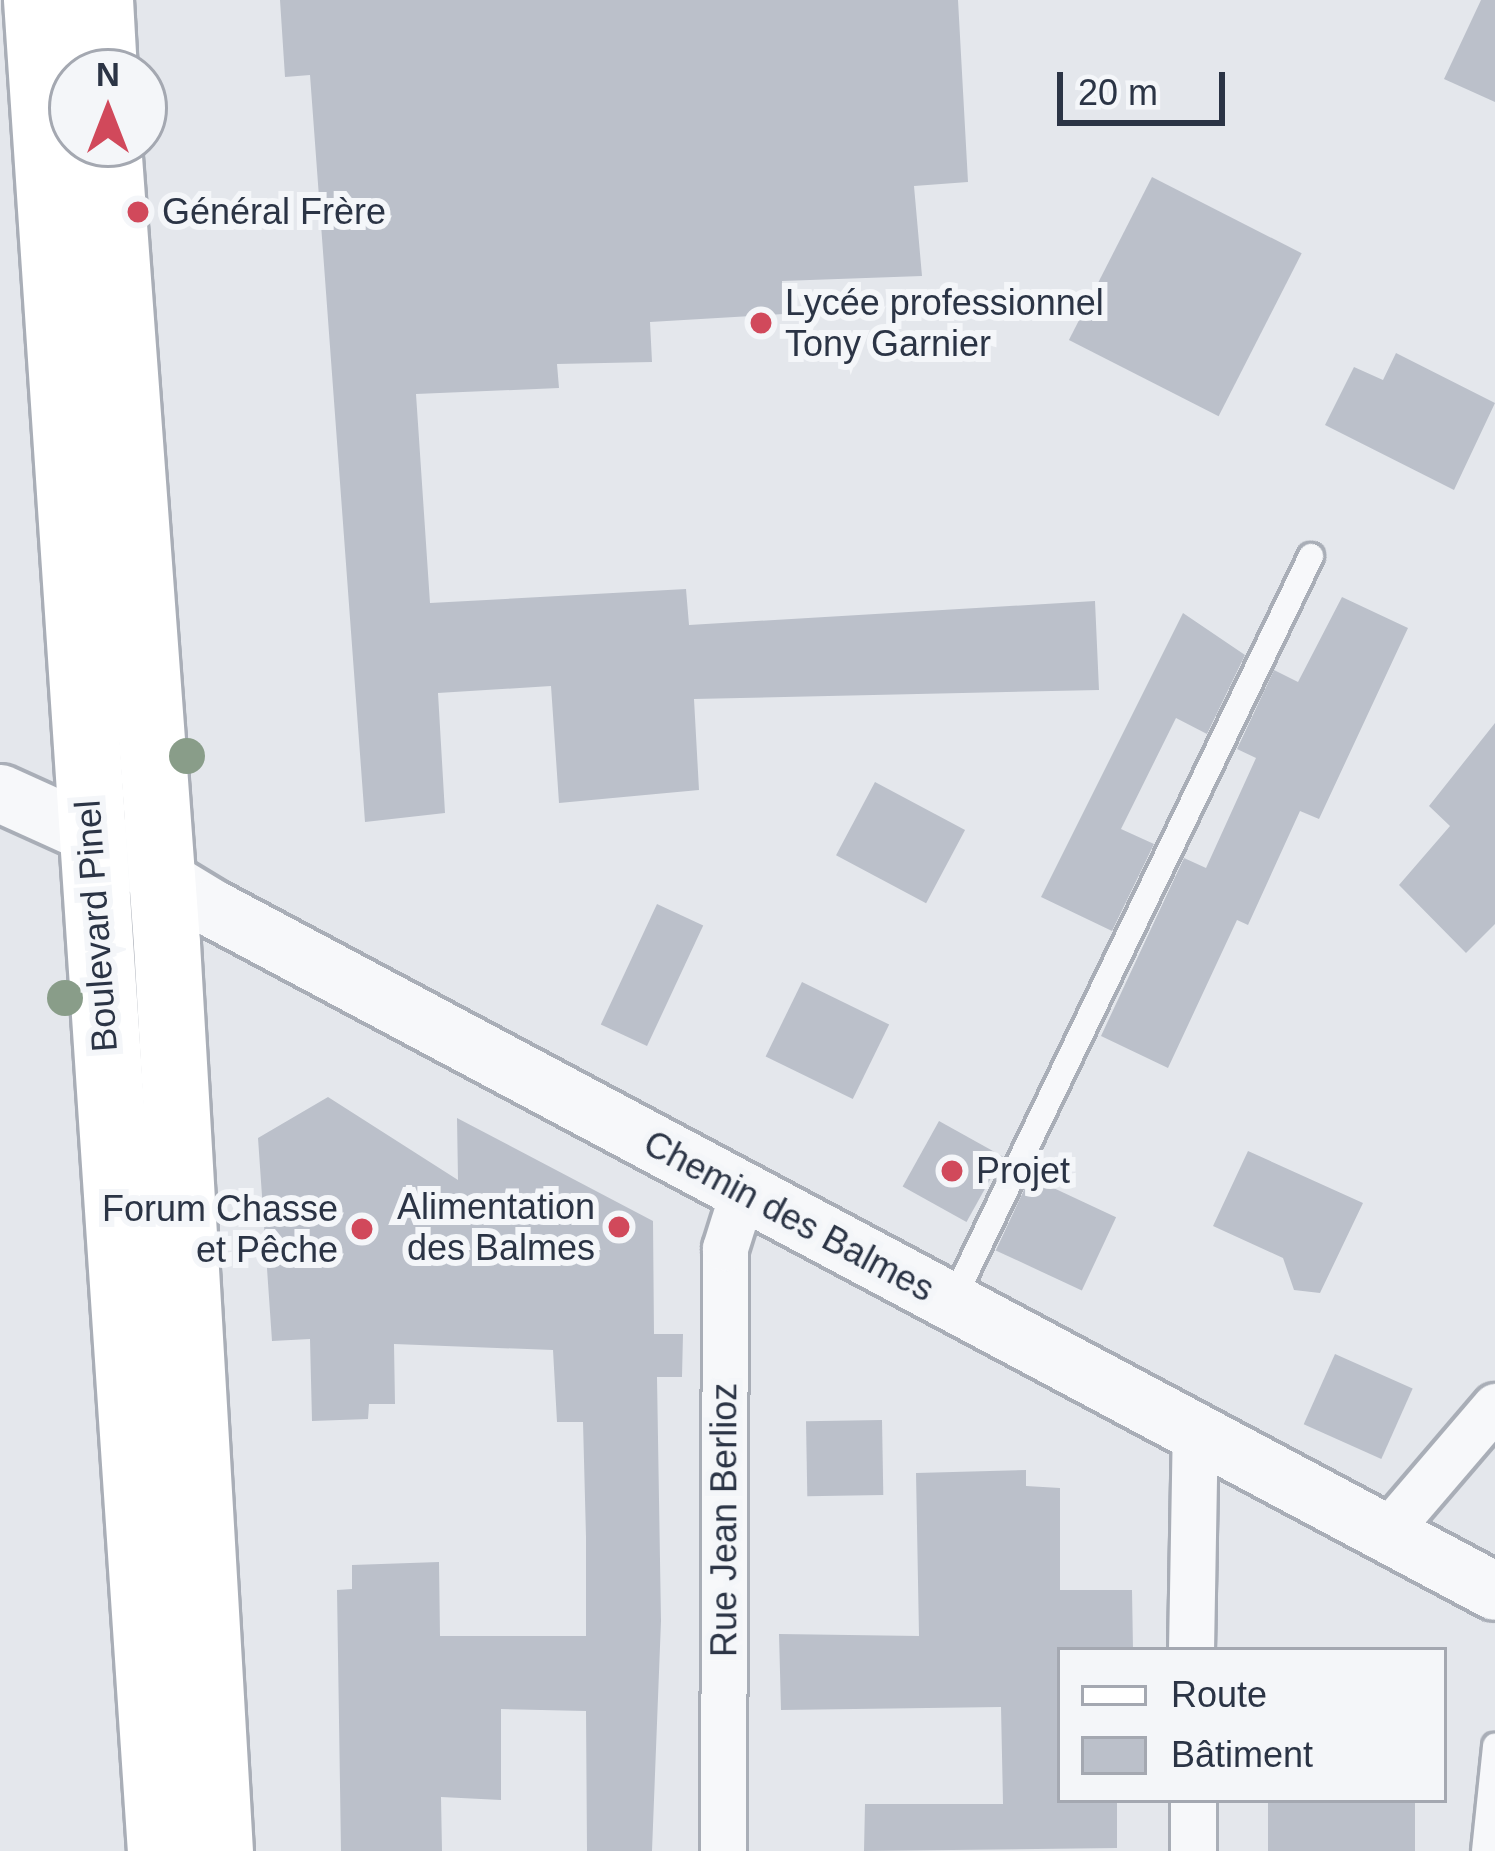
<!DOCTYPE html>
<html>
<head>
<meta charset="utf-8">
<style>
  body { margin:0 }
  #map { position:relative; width:1495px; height:1851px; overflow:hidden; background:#e4e7ec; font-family:Helvetica,sans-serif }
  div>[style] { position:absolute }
  .building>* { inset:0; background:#bbc0ca; transform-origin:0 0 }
  .roads { filter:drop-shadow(3px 0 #a9aeb7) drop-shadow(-3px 0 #a9aeb7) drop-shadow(0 3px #a9aeb7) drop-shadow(0 -3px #a9aeb7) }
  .service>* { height:24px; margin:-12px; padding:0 12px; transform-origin:12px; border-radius:12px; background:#f7f8fa }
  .minor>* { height:45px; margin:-22.5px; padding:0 22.5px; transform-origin:22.5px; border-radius:22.5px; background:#f7f8fa }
  .tertiary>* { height:57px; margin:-28.5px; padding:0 28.5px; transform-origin:28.5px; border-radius:28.5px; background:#f7f8fa }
  .primary>* { height:66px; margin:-33px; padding:0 33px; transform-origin:33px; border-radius:33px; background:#fff }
  .trees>* { width:36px; height:36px; margin:-18px; border-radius:50%; background:#899d89 }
  .dots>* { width:33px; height:33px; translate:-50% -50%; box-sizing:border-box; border:6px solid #f4f6f9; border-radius:50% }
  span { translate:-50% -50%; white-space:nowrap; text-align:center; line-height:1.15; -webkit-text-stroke:12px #f4f6f9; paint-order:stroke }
  .poi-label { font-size:36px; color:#2b3445 }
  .left { translate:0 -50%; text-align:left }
  .right { translate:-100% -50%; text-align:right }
  .street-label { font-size:36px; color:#2b3445 }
  .legend { position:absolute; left:1057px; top:1647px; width:390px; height:156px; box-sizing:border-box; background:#f4f6f9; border:3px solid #a4a8b1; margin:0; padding:15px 21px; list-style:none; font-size:36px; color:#2b3445 }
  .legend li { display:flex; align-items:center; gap:24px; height:60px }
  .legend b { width:60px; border:3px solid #a4a8b1 }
  .north { position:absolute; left:48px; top:48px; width:120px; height:120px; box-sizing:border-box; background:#f4f6f9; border:3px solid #a4a8b1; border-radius:50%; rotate:0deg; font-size:33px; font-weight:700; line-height:48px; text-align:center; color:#2b3445 }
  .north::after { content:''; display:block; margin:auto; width:42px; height:54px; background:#d1495b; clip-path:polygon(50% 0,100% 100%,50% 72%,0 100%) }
  .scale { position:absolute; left:1057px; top:72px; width:168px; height:54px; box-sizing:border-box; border:6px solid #2b3445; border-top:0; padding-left:15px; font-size:36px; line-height:42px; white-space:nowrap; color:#2b3445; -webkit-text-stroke:9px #f4f6f9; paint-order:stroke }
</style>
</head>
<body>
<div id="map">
  <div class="building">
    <i style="clip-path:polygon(280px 0,958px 0,968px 182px,914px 186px,922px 276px,782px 281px,784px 314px,650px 322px,652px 362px,557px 364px,559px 388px,416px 394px,430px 603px,686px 589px,689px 625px,1095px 601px,1099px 690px,694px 699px,699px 790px,559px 803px,551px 686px,438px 693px,445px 813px,365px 822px,310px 75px,285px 77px)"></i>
    <i style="clip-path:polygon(1481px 0,1495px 0,1495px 102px,1444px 79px)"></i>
    <i style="left:1152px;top:177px;width:168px;height:183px;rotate:27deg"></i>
    <i style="clip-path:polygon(1396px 353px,1495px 403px,1454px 490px,1325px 425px,1354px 367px,1383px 380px)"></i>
    <i style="clip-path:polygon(1342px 597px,1408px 628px,1319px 819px,1300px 811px,1248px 925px,1237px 920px,1168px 1068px,1101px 1036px,1184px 858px,1206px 868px,1256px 758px,1237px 749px,1274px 670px,1298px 682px)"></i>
    <i style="clip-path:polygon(1183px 613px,1245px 655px,1207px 734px,1176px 718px,1121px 829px,1154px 844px,1112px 931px,1041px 897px)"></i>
    <i style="clip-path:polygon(1495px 723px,1495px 924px,1466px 953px,1399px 885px,1450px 826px,1429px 806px)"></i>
    <i style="left:875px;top:782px;width:102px;height:83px;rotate:28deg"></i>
    <i style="left:657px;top:904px;width:51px;height:133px;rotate:25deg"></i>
    <i style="left:802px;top:982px;width:97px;height:83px;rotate:26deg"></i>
    <i style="clip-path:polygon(328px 1097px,458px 1180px,457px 1118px,653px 1221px,654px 1334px,683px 1334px,682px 1377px,657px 1377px,661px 1621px,652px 1851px,587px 1851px,586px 1711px,501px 1709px,501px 1800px,441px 1797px,442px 1851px,341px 1851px,337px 1590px,352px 1589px,352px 1565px,439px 1562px,440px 1636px,586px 1636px,586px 1537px,583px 1422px,557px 1422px,553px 1350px,394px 1344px,395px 1404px,369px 1404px,368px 1419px,312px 1421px,310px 1339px,272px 1341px,258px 1138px)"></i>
    <i style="left:939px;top:1121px;width:73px;height:75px;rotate:29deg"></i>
    <i style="clip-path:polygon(1248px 1151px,1363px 1203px,1320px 1293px,1294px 1290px,1283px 1258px,1213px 1226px)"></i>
    <i style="left:1030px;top:1177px;width:95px;height:81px;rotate:25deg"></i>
    <i style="left:1335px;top:1354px;width:85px;height:77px;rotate:24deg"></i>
    <i style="left:882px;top:1420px;width:75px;height:76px;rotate:89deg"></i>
    <i style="clip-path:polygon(1026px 1470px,1026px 1486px,1060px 1488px,1060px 1590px,1132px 1590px,1133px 1650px,1060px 1650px,1060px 1800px,1117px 1800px,1117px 1848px,864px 1851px,865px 1804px,1003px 1804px,1001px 1707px,781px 1710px,779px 1634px,919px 1636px,916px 1473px)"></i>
    <i style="left:1268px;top:1800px;width:147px;height:51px"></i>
  </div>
  <div class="roads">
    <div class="service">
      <i style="left:952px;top:1302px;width:828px;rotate:-64.3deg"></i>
      <i style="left:1484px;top:1851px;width:106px;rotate:-84deg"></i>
    </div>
    <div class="minor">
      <i style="left:1387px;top:1532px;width:166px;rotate:-49.4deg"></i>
      <i style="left:1191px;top:1650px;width:220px;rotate:-89deg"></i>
      <i style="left:1193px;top:1800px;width:51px;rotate:90deg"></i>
      <i style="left:723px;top:1851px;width:603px;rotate:-89.81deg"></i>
      <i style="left:725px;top:1248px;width:60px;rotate:-72.5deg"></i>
    </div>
    <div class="tertiary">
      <i style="left:0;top:793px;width:97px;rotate:24.4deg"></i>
      <i style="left:88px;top:833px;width:145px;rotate:31.2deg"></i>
      <i style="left:212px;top:908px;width:1453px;rotate:28.03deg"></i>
    </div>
    <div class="primary">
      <i style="left:37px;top:0;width:1855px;rotate:86.17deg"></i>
      <i style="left:100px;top:0;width:72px;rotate:86.8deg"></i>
      <i style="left:108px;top:144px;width:802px;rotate:85.78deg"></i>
      <i style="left:167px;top:944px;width:909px;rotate:86.66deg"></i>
    </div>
  </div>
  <div class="trees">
    <i style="left:187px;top:756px"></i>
    <i style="left:65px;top:998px"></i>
  </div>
  <div class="dots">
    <i style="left:138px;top:212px;background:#d1495b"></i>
    <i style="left:761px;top:323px;background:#d1495b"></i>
    <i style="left:952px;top:1171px;background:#d1495b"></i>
    <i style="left:619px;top:1227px;background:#d1495b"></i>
    <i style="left:362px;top:1229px;background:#d1495b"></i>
  </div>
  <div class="poi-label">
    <span class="left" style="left:162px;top:212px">Général Frère</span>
    <span class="left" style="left:785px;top:323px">Lycée professionnel<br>Tony Garnier</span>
    <span class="left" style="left:976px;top:1171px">Projet</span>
    <span class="right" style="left:595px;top:1227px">Alimentation<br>des Balmes</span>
    <span class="right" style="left:338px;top:1229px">Forum Chasse<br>et Pêche</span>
  </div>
  <div class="street-label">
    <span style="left:96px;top:926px;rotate:-94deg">Boulevard Pinel</span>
    <span style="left:789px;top:1216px;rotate:28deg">Chemin des Balmes</span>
    <span style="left:724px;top:1520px;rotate:-90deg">Rue Jean Berlioz</span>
  </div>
  <ul class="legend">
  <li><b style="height:15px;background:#fff"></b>Route</li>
  <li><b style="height:33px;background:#bbc0ca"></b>Bâtiment</li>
  </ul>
  <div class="north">N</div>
  <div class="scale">20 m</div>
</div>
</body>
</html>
